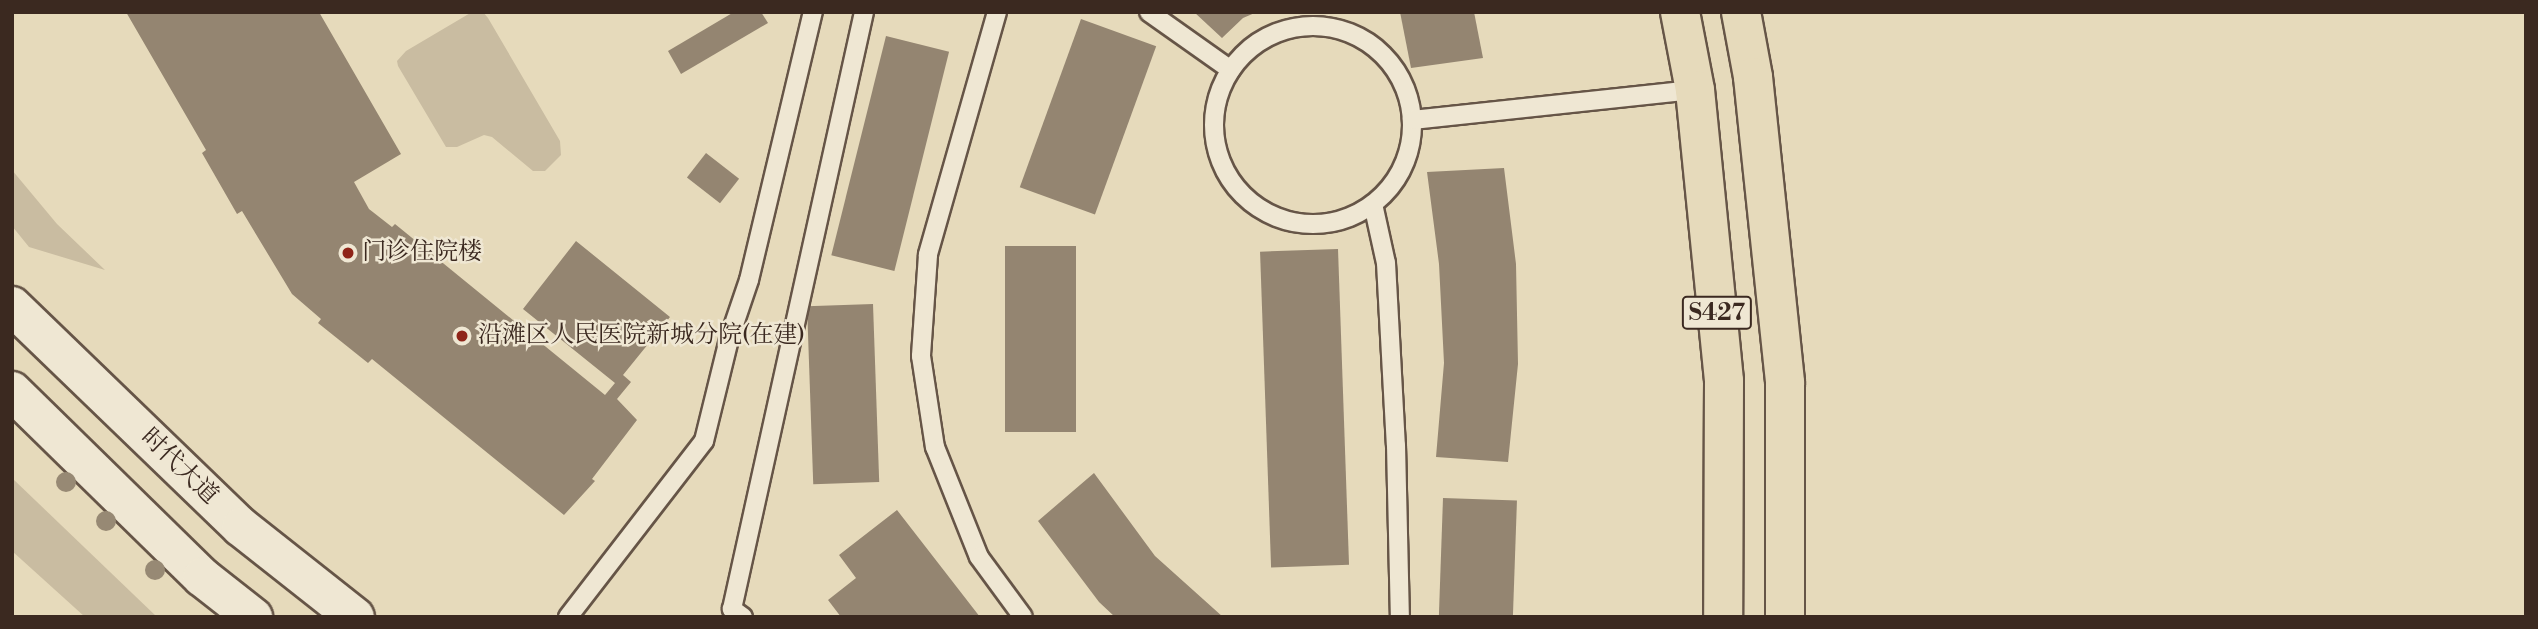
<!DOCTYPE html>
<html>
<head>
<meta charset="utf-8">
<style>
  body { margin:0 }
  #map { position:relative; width:2538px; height:629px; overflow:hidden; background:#e6dabb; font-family:"Libre Bodoni","Noto Serif SC",serif }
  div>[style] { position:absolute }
  .green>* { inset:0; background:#c9bca1 }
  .building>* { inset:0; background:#948571; transform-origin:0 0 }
  .roads { filter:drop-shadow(2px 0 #665547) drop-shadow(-2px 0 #665547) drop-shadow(0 2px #665547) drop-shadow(0 -2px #665547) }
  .service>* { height:18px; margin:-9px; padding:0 9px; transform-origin:9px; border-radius:9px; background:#efe7d3 }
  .service>.ring { margin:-9px; padding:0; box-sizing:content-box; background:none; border:18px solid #efe7d3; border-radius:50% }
  .secondary>* { height:38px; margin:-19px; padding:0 19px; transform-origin:19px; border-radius:19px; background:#efe7d3 }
  .primary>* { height:38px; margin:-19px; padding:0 19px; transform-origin:19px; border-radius:19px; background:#e6dabb }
  .trees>* { width:20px; height:20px; margin:-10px; border-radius:50%; background:#978974 }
  .dots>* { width:19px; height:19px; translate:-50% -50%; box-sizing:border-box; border:4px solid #efe7d3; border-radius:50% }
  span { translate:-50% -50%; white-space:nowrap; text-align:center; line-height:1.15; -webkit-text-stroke:5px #efe7d3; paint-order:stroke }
  .shield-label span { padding:2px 5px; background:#efe7d3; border:2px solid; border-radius:5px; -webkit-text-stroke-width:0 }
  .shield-label { font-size:23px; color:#3b2920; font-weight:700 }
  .poi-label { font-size:24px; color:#3b2920 }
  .left { translate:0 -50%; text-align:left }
  .street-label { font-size:24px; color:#3b2920 }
  .frame { position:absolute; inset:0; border:14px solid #3b2920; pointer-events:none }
</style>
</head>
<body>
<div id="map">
  <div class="green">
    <i style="clip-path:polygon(472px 12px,483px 12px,488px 18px,560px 141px,561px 155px,545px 171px,533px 171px,492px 137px,484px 135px,457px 147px,446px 147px,398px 66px,397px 61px,406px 51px)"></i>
    <i style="clip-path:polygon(12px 170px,57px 224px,105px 270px,29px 247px,12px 226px)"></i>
    <i style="clip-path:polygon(12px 478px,157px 617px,85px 617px,12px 551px)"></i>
  </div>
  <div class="building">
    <i style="clip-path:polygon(126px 12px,319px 12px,401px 154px,354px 182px,369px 209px,392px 227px,395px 224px,605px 395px,615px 383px,523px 309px,576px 241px,670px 317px,623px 375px,631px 382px,617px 399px,637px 420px,592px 479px,595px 481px,564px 515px,372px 359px,368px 363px,318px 323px,321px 319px,292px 294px,242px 211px,237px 214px,202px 153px,206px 150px)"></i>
    <i style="clip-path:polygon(734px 12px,761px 12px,768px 23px,681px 74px,668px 51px)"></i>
    <i style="clip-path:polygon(1194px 12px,1257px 12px,1243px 18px,1222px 38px)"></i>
    <i style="clip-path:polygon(1400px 12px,1474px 12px,1483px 58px,1411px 68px)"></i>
    <i style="left:1081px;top:19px;width:80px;height:179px;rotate:20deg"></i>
    <i style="left:886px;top:36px;width:65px;height:226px;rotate:14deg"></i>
    <i style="left:706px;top:153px;width:42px;height:31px;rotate:38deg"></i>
    <i style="clip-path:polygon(1504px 168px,1516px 264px,1518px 364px,1508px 462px,1436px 457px,1444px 363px,1439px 264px,1427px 172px)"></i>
    <i style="left:1005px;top:246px;width:71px;height:186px"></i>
    <i style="left:1338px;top:249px;width:316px;height:78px;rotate:88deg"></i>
    <i style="left:873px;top:304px;width:178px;height:66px;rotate:88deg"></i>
    <i style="clip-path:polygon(1094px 473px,1155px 556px,1223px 617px,1115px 617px,1099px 602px,1038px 521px)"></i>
    <i style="left:1443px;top:498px;width:74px;height:119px;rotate:2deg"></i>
    <i style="clip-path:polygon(897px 510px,980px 617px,841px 617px,828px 600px,856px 578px,839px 555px)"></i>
  </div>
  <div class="roads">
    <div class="service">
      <i style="left:997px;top:12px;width:253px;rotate:105.9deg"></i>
      <i style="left:928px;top:255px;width:101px;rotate:94deg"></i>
      <i style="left:921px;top:356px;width:92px;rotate:81.3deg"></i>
      <i style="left:935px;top:447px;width:118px;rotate:68.2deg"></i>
      <i style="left:979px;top:557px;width:74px;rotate:53.7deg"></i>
      <i style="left:1149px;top:12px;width:100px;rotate:35.3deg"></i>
      <i class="ring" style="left:1214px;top:26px;width:180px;height:180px"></i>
      <i style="left:1412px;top:120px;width:285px;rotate:-6.1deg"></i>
      <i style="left:1373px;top:204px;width:60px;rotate:77.6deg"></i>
      <i style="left:1386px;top:263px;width:182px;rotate:86.9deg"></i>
      <i style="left:1396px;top:445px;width:172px;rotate:88.7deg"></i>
      <i style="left:568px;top:617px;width:222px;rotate:-52.3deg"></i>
      <i style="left:704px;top:441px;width:105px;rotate:-76.2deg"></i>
      <i style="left:729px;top:339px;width:62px;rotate:-71.3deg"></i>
      <i style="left:749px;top:280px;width:276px;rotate:-76.6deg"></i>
      <i style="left:743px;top:617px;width:14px;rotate:-144deg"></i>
      <i style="left:732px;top:609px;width:611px;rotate:-77.53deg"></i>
    </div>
    <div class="secondary">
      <i style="left:12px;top:306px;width:318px;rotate:44deg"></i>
      <i style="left:241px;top:527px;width:145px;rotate:38.3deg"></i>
      <i style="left:12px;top:391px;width:266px;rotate:44.4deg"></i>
      <i style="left:202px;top:577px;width:65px;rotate:38.1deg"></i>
    </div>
    <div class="primary">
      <i style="left:1680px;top:12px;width:79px;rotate:79.1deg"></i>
      <i style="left:1695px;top:90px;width:292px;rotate:84.3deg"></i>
      <i style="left:1724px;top:381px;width:236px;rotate:90.2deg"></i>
      <i style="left:1741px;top:12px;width:66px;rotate:79.5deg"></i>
      <i style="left:1753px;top:77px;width:308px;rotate:84deg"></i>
      <i style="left:1785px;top:383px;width:234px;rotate:90deg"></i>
    </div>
  </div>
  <div class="trees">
    <i style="left:66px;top:482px"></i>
    <i style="left:106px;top:521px"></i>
    <i style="left:155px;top:570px"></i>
  </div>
  <div class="dots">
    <i style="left:348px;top:253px;background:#8f2418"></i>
    <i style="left:462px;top:336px;background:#8f2418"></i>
  </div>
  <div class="shield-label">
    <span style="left:1717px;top:313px">S427</span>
  </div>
  <div class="poi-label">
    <span class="left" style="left:362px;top:253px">门诊住院楼</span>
    <span class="left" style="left:478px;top:336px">沿滩区人民医院新城分院(在建)</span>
  </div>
  <div class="street-label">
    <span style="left:179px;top:467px;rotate:44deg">时代大道</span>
  </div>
  <div class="frame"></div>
</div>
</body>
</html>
